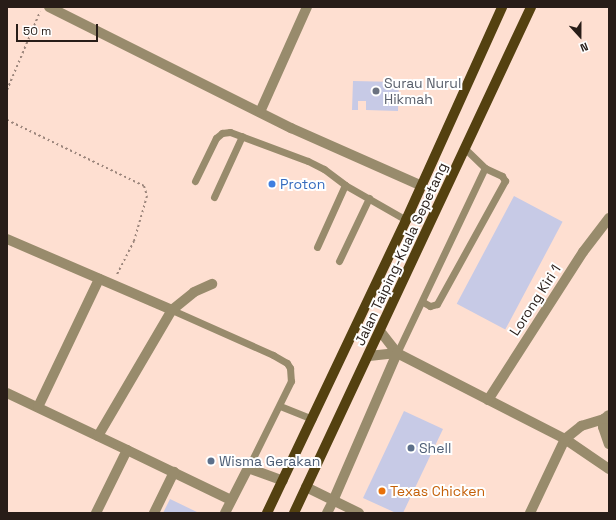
<!DOCTYPE html>
<html>
<head>
<meta charset="utf-8">
<style>
  body { margin:0 }
  #map { position:relative; width:616px; height:520px; overflow:hidden; background:#fedfd1; font-family:"Space Grotesk",sans-serif }
  div>[style] { position:absolute }
  .building>* { inset:0; background:#c7cae6; transform-origin:0 0 }
  .path>* { height:2px; margin-top:-1px; transform-origin:0; background:repeating-linear-gradient(90deg,#9d877d 0 2px,transparent 0 5px) }
  .service>* { height:7px; margin:-3.5px; padding:0 3.5px; transform-origin:3.5px; border-radius:3.5px; background:#988b6c }
  .minor>* { height:10px; margin:-5px; padding:0 5px; transform-origin:5px; border-radius:5px; background:#988b6c }
  .tertiary>* { height:10px; margin:-5px; padding:0 5px; transform-origin:5px; border-radius:5px; background:#988b6c }
  .primary>* { height:10px; margin:-5px; padding:0 5px; transform-origin:5px; border-radius:5px; background:#544110 }
  .dots>* { width:11px; height:11px; translate:-50% -50%; box-sizing:border-box; border:2px solid #fff; border-radius:50% }
  span { translate:-50% -50%; white-space:nowrap; text-align:center; line-height:1.15; -webkit-text-stroke:4px #fff; paint-order:stroke }
  .worship-label { font-size:14px; color:#5b616d }
  .left { translate:0 -50%; text-align:left }
  .shop-label { font-size:14px; color:#366cbe }
  .street-label { font-size:14px; color:#281d18 }
  .service-label { font-size:14px; color:#4e5e75 }
  .food-label { font-size:14px; color:#c56008 }
  .frame { position:absolute; inset:0; border:8px solid #281d18; pointer-events:none }
  .north { position:absolute; left:560px; top:16px; width:40px; height:40px; -webkit-text-stroke:3px #fff; paint-order:stroke; rotate:159deg; font-size:11px; font-weight:700; line-height:16px; text-align:center; color:#281d18 }
  .north::after { content:''; display:block; margin:auto; width:14px; height:18px; background:#281d18; clip-path:polygon(50% 0,100% 100%,50% 72%,0 100%) }
  .scale { position:absolute; left:16px; top:24px; width:82px; height:18px; box-sizing:border-box; border:2px solid #281d18; border-top:0; padding-left:5px; font-size:12px; line-height:14px; white-space:nowrap; color:#281d18; -webkit-text-stroke:3px #fff; paint-order:stroke }
</style>
</head>
<body>
<div id="map">
  <div class="building">
    <i style="clip-path:polygon(353px 81px,399px 82px,398px 111px,366px 110px,366px 101px,358px 101px,358px 110px,352px 110px)"></i>
    <i style="left:514px;top:196px;width:55px;height:122px;rotate:28deg"></i>
    <i style="clip-path:polygon(404px 411px,443px 429px,403px 513px,396px 513px,363px 498px)"></i>
    <i style="clip-path:polygon(170px 499px,199px 513px,163px 513px)"></i>
  </div>
  <div class="path">
    <i style="left:7px;top:90px;width:85px;rotate:-67.1deg"></i>
    <i style="left:7px;top:120px;width:152px;rotate:25.7deg"></i>
    <i style="left:144px;top:186px;width:10px;rotate:73deg"></i>
    <i style="left:147px;top:196px;width:47px;rotate:106.1deg"></i>
    <i style="left:134px;top:241px;width:38px;rotate:117deg"></i>
  </div>
  <div class="service">
    <i style="left:195px;top:181px;width:48px;rotate:-64deg"></i>
    <i style="left:216px;top:138px;width:8px;rotate:-40deg"></i>
    <i style="left:222px;top:133px;width:8px;rotate:-7deg"></i>
    <i style="left:230px;top:132px;width:83px;rotate:20.4deg"></i>
    <i style="left:308px;top:161px;width:18px;rotate:27deg"></i>
    <i style="left:324px;top:169px;width:26px;rotate:37deg"></i>
    <i style="left:345px;top:185px;width:68px;rotate:114.3deg"></i>
    <i style="left:345px;top:185px;width:70px;rotate:29.8deg"></i>
    <i style="left:214px;top:197px;width:67px;rotate:-65.3deg"></i>
    <i style="left:339px;top:261px;width:70px;rotate:-64.5deg"></i>
    <i style="left:423px;top:302px;width:8px;rotate:30deg"></i>
    <i style="left:430px;top:306px;width:7px;rotate:-16deg"></i>
    <i style="left:437px;top:304px;width:141px;rotate:-61.1deg"></i>
    <i style="left:505px;top:181px;width:6px;rotate:-121deg"></i>
    <i style="left:502px;top:176px;width:19px;rotate:-155deg"></i>
    <i style="left:172px;top:310px;width:111px;rotate:24deg"></i>
    <i style="left:273px;top:355px;width:16px;rotate:30deg"></i>
    <i style="left:287px;top:363px;width:6px;rotate:59deg"></i>
    <i style="left:290px;top:368px;width:13px;rotate:86deg"></i>
    <i style="left:291px;top:381px;width:97px;rotate:116.3deg"></i>
    <i style="left:397px;top:353px;width:205px;rotate:-64.6deg"></i>
    <i style="left:485px;top:168px;width:28px;rotate:-136deg"></i>
    <i style="left:280px;top:406px;width:35px;rotate:22deg"></i>
  </div>
  <div class="minor">
    <i style="left:49px;top:7px;width:271px;rotate:26.6deg"></i>
    <i style="left:291px;top:128px;width:143px;rotate:23.9deg"></i>
    <i style="left:260px;top:112px;width:115px;rotate:-65.9deg"></i>
    <i style="left:7px;top:239px;width:180px;rotate:23.3deg"></i>
    <i style="left:380px;top:331px;width:28px;rotate:52deg"></i>
    <i style="left:397px;top:353px;width:189px;rotate:27.1deg"></i>
    <i style="left:565px;top:439px;width:53px;rotate:34.3deg"></i>
    <i style="left:369px;top:356px;width:28px;rotate:-6deg"></i>
    <i style="left:7px;top:393px;width:133px;rotate:25.4deg"></i>
    <i style="left:488px;top:400px;width:176px;rotate:-57.3deg"></i>
    <i style="left:583px;top:252px;width:43px;rotate:-52.6deg"></i>
    <i style="left:38px;top:407px;width:142px;rotate:-64.5deg"></i>
    <i style="left:604px;top:419px;width:8px;rotate:97deg"></i>
    <i style="left:603px;top:427px;width:18px;rotate:71deg"></i>
    <i style="left:98px;top:436px;width:146px;rotate:-59.6deg"></i>
    <i style="left:172px;top:310px;width:28px;rotate:-39deg"></i>
    <i style="left:194px;top:292px;width:20px;rotate:-24deg"></i>
    <i style="left:306px;top:487px;width:59px;rotate:26.1deg"></i>
    <i style="left:333px;top:501px;width:161px;rotate:-66.6deg"></i>
    <i style="left:96px;top:513px;width:70px;rotate:-63.8deg"></i>
    <i style="left:127px;top:450px;width:115px;rotate:25.7deg"></i>
    <i style="left:154px;top:513px;width:46px;rotate:-64deg"></i>
    <i style="left:225px;top:513px;width:51px;rotate:-62.9deg"></i>
    <i style="left:248px;top:468px;width:37px;rotate:20deg"></i>
    <i style="left:530px;top:513px;width:82px;rotate:-64.7deg"></i>
    <i style="left:565px;top:439px;width:21px;rotate:-39deg"></i>
    <i style="left:581px;top:426px;width:24px;rotate:-17deg"></i>
    <i style="left:604px;top:419px;width:6px;rotate:-39deg"></i>
  </div>
  <div class="tertiary">
    <i style="left:327px;top:513px;width:13px;rotate:-63deg"></i>
  </div>
  <div class="primary">
    <i style="left:267px;top:513px;width:324px;rotate:-64.6deg"></i>
    <i style="left:406px;top:220px;width:234px;rotate:-65.7deg"></i>
    <i style="left:294px;top:513px;width:559px;rotate:-64.9deg"></i>
  </div>
  <div class="dots">
    <i style="left:376px;top:91px;background:#6b7280"></i>
    <i style="left:272px;top:184px;background:#3f7fe0"></i>
    <i style="left:411px;top:448px;background:#5c6f8a"></i>
    <i style="left:211px;top:461px;background:#5c6f8a"></i>
    <i style="left:382px;top:491px;background:#e8710a"></i>
  </div>
  <div class="worship-label">
    <span class="left" style="left:384px;top:91px">Surau Nurul<br>Hikmah</span>
  </div>
  <div class="shop-label">
    <span class="left" style="left:280px;top:184px">Proton</span>
  </div>
  <div class="street-label">
    <span style="left:401px;top:254px;rotate:-65deg">Jalan Taiping-Kuala Sepetang</span>
    <span style="left:535px;top:300px;rotate:-57deg">Lorong Kiri 1</span>
  </div>
  <div class="service-label">
    <span class="left" style="left:419px;top:448px">Shell</span>
    <span class="left" style="left:219px;top:461px">Wisma Gerakan</span>
  </div>
  <div class="food-label">
    <span class="left" style="left:390px;top:491px">Texas Chicken</span>
  </div>
  <div class="frame"></div>
  <div class="north">N</div>
  <div class="scale">50 m</div>
</div>
</body>
</html>
